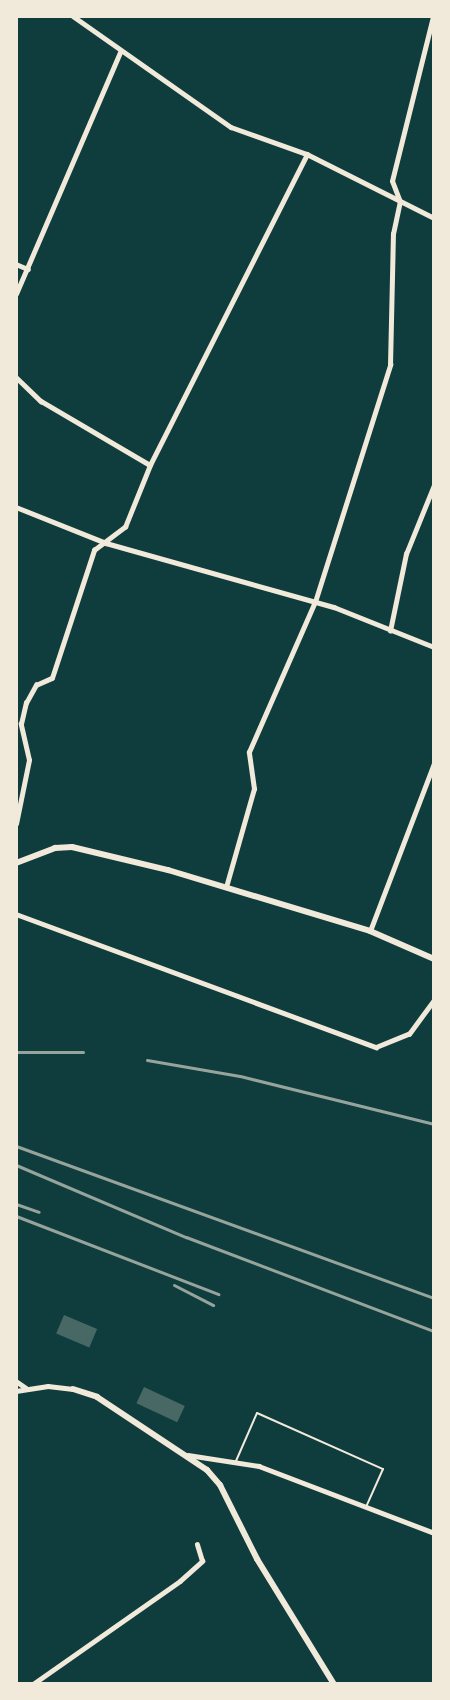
<!DOCTYPE html>
<html>
<head>
<meta charset="utf-8">
<style>
  body { margin:0 }
  #map { position:relative; width:450px; height:1700px; overflow:hidden; background:#0f3d3e; font-family:"PT Sans",sans-serif }
  div>[style] { position:absolute }
  .building>* { inset:0; background:#486865; transform-origin:0 0 }
  .service>* { height:2px; margin:-1px; padding:0 1px; transform-origin:1px; border-radius:1px; background:#f1e9da }
  .minor>* { height:4.5px; margin:-2.25px; padding:0 2.25px; transform-origin:2.25px; border-radius:2.25px; background:#f1e9da }
  .tertiary>* { height:6px; margin:-3px; padding:0 3px; transform-origin:3px; border-radius:3px; background:#f1e9da }
  .rail>* { height:3px; margin:-1.5px; padding:0 1.5px; transform-origin:1.5px; border-radius:1.5px; background:#97a49c }
  span { translate:-50% -50%; white-space:nowrap; text-align:center; line-height:1.15; -webkit-text-stroke:6px #f1e9da; paint-order:stroke }
  .frame { position:absolute; inset:0; border:18px solid #f1e9da; pointer-events:none }
</style>
</head>
<body>
<div id="map">
  <div class="building">
    <i style="left:64px;top:1315px;width:36px;height:20px;rotate:23deg"></i>
    <i style="left:144px;top:1387px;width:45px;height:18px;rotate:25deg"></i>
  </div>
  <div class="service">
    <i style="left:236px;top:1461px;width:52px;rotate:-66.4deg"></i>
    <i style="left:257px;top:1413px;width:138px;rotate:24deg"></i>
    <i style="left:383px;top:1469px;width:42px;rotate:114.1deg"></i>
  </div>
  <div class="minor">
    <i style="left:73px;top:16px;width:193px;rotate:35.1deg"></i>
    <i style="left:231px;top:127px;width:81px;rotate:19.6deg"></i>
    <i style="left:307px;top:154px;width:142px;rotate:26.7deg"></i>
    <i style="left:16px;top:264px;width:13px;rotate:23deg"></i>
    <i style="left:16px;top:294px;width:263px;rotate:-66.7deg"></i>
    <i style="left:16px;top:377px;width:35px;rotate:44deg"></i>
    <i style="left:41px;top:401px;width:126px;rotate:30.4deg"></i>
    <i style="left:16px;top:507px;width:97px;rotate:21.8deg"></i>
    <i style="left:106px;top:543px;width:237px;rotate:15.7deg"></i>
    <i style="left:334px;top:607px;width:108px;rotate:21.8deg"></i>
    <i style="left:390px;top:631px;width:79px;rotate:-78.3deg"></i>
    <i style="left:406px;top:554px;width:74px;rotate:-67.9deg"></i>
    <i style="left:16px;top:824px;width:65px;rotate:-78.5deg"></i>
    <i style="left:29px;top:760px;width:37px;rotate:-103deg"></i>
    <i style="left:21px;top:724px;width:22px;rotate:-77deg"></i>
    <i style="left:26px;top:703px;width:21px;rotate:-61deg"></i>
    <i style="left:36px;top:685px;width:17px;rotate:-24deg"></i>
    <i style="left:52px;top:678px;width:135px;rotate:-71.8deg"></i>
    <i style="left:94px;top:550px;width:39px;rotate:-37deg"></i>
    <i style="left:125px;top:527px;width:67px;rotate:-68deg"></i>
    <i style="left:150px;top:465px;width:348px;rotate:-63.2deg"></i>
    <i style="left:226px;top:887px;width:102px;rotate:-74.1deg"></i>
    <i style="left:254px;top:789px;width:37px;rotate:-98deg"></i>
    <i style="left:249px;top:752px;width:164px;rotate:-66.3deg"></i>
    <i style="left:315px;top:602px;width:249px;rotate:-72.4deg"></i>
    <i style="left:390px;top:365px;width:131px;rotate:-88.7deg"></i>
    <i style="left:393px;top:234px;width:33px;rotate:-78deg"></i>
    <i style="left:400px;top:202px;width:22px;rotate:-111deg"></i>
    <i style="left:392px;top:181px;width:170px;rotate:-76deg"></i>
    <i style="left:16px;top:914px;width:384px;rotate:20.3deg"></i>
    <i style="left:376px;top:1047px;width:35px;rotate:-22deg"></i>
    <i style="left:409px;top:1034px;width:42px;rotate:-53.7deg"></i>
    <i style="left:370px;top:931px;width:180px;rotate:-69.1deg"></i>
    <i style="left:16px;top:1381px;width:12px;rotate:35deg"></i>
    <i style="left:16px;top:1391px;width:32px;rotate:-9deg"></i>
    <i style="left:48px;top:1386px;width:25px;rotate:7deg"></i>
    <i style="left:188px;top:1455px;width:72px;rotate:8.8deg"></i>
    <i style="left:259px;top:1466px;width:187px;rotate:20.9deg"></i>
    <i style="left:33px;top:1684px;width:179px;rotate:-35deg"></i>
    <i style="left:180px;top:1581px;width:30px;rotate:-42deg"></i>
    <i style="left:202px;top:1561px;width:17px;rotate:-107deg"></i>
  </div>
  <div class="tertiary">
    <i style="left:16px;top:863px;width:42px;rotate:-21deg"></i>
    <i style="left:55px;top:848px;width:17px;rotate:-3deg"></i>
    <i style="left:72px;top:847px;width:99px;rotate:13.5deg"></i>
    <i style="left:168px;top:870px;width:211px;rotate:16.8deg"></i>
    <i style="left:370px;top:931px;width:70px;rotate:23.6deg"></i>
    <i style="left:73px;top:1389px;width:25px;rotate:18deg"></i>
    <i style="left:97px;top:1397px;width:132px;rotate:33.6deg"></i>
    <i style="left:207px;top:1470px;width:20px;rotate:49deg"></i>
    <i style="left:220px;top:1485px;width:83px;rotate:63.4deg"></i>
    <i style="left:257px;top:1559px;width:147px;rotate:58.4deg"></i>
  </div>
  <div class="rail">
    <i style="left:16px;top:1052px;width:67px"></i>
    <i style="left:147px;top:1060px;width:94px;rotate:9.8deg"></i>
    <i style="left:240px;top:1076px;width:200px;rotate:13.9deg"></i>
    <i style="left:16px;top:1146px;width:445px;rotate:20deg"></i>
    <i style="left:16px;top:1165px;width:185px;rotate:23deg"></i>
    <i style="left:186px;top:1237px;width:265px;rotate:20.8deg"></i>
    <i style="left:16px;top:1204px;width:24px;rotate:19deg"></i>
    <i style="left:16px;top:1216px;width:217px;rotate:21.1deg"></i>
    <i style="left:174px;top:1285px;width:44px;rotate:27.1deg"></i>
  </div>
  <div class="frame"></div>
</div>
</body>
</html>
